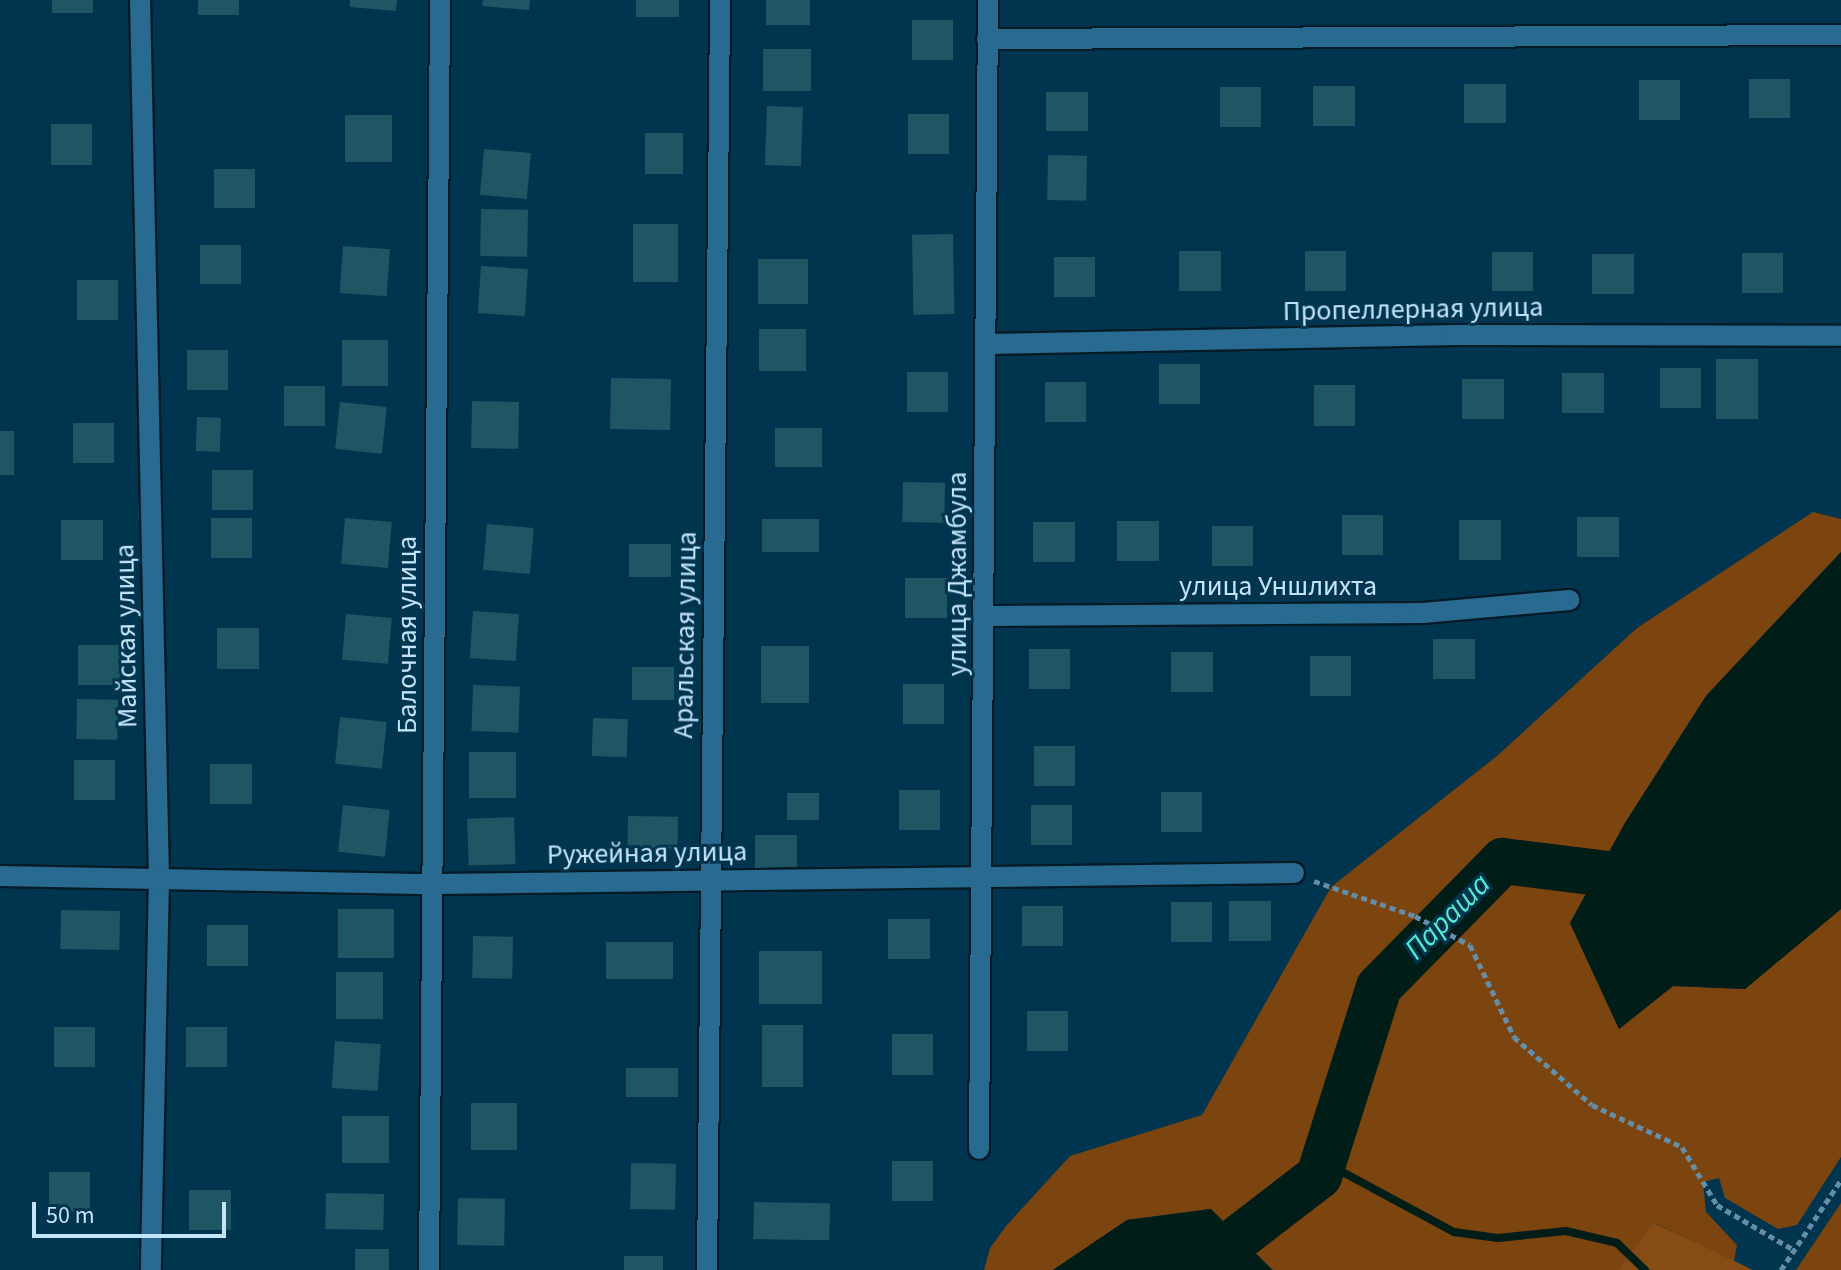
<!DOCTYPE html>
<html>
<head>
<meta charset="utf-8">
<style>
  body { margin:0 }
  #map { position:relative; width:1841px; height:1270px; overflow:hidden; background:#003550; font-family:"Source Sans 3",sans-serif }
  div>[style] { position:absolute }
  .green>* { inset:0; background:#7c440f }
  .forest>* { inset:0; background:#874c16 }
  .water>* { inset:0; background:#001d17 }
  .stream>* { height:8px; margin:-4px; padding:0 4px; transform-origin:4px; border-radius:4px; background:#001d17 }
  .river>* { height:46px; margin:-23px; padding:0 23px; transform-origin:23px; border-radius:23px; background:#001d17 }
  .building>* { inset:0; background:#1f5664; transform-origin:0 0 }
  .path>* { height:5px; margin-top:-2.5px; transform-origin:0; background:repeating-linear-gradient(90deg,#648ea7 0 6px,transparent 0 10px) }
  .roads { filter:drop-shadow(2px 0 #071b27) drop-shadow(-2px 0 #071b27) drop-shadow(0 2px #071b27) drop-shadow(0 -2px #071b27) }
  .minor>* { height:20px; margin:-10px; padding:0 10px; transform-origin:10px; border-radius:10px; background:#286a90 }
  span { translate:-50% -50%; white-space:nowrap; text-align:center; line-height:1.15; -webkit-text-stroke:6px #003550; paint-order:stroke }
  .street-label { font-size:28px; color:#c4e4fa }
  .water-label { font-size:30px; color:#54eace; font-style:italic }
  .scale { position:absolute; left:32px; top:1202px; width:194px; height:36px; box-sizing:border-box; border:4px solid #c4e4fa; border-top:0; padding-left:10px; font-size:24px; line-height:28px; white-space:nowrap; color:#c4e4fa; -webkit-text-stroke:6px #003550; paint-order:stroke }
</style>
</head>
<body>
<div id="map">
  <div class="green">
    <i style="clip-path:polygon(1813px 512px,1841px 519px,1841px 552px,1706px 696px,1625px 823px,1570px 923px,1619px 1029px,1673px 986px,1745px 989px,1841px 909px,1841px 1157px,1797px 1225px,1778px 1229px,1725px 1198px,1719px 1178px,1703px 1182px,1706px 1212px,1737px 1245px,1734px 1261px,1655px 1223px,1617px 1270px,1273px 1270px,1210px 1209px,1127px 1220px,1053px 1270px,984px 1270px,990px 1248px,1006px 1226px,1070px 1156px,1202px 1115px,1331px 887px,1497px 756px,1637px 628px)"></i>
    <i style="clip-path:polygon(1841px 1203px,1841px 1270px,1796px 1270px)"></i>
  </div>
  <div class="forest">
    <i style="clip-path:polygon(1654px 1223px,1710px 1249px,1753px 1270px,1617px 1270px)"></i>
  </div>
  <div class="water">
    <i style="clip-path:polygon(1841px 552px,1841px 909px,1745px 989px,1673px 986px,1619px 1029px,1570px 923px,1625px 823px,1706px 696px)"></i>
    <i style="clip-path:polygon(1211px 1209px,1272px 1270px,1053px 1270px,1127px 1220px)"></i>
  </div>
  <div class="stream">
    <i style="left:1324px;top:1162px;width:148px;rotate:28.3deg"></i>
    <i style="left:1454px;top:1232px;width:44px;rotate:7.8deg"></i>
    <i style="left:1498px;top:1238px;width:68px;rotate:-5.9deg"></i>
    <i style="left:1566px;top:1231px;width:52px;rotate:13.2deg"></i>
    <i style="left:1617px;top:1243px;width:39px;rotate:44deg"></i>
  </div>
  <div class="river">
    <i style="left:1197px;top:1270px;width:154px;rotate:-37.6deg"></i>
    <i style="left:1319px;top:1176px;width:198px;rotate:-72.4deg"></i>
    <i style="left:1379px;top:987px;width:177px;rotate:-45.5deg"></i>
    <i style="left:1503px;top:861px;width:153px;rotate:7.1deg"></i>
    <i style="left:1655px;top:880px;width:7px;rotate:-45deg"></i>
  </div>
  <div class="building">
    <i style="left:52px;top:0;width:41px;height:13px"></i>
    <i style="left:198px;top:0;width:41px;height:15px"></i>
    <i style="clip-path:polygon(350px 0,397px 0,396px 11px,350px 7px)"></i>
    <i style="clip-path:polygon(483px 0,530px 0,529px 10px,482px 6px)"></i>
    <i style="left:636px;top:0;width:43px;height:17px"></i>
    <i style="left:766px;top:0;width:44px;height:25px"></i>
    <i style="left:912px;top:20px;width:41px;height:40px"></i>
    <i style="left:763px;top:49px;width:48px;height:42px"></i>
    <i style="left:1749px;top:79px;width:41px;height:39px"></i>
    <i style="left:1639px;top:80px;width:41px;height:40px"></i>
    <i style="left:1464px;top:84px;width:42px;height:39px"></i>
    <i style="left:1313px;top:86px;width:42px;height:40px"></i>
    <i style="left:1220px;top:87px;width:41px;height:40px"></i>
    <i style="left:1046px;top:92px;width:42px;height:39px"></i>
    <i style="left:767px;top:106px;width:36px;height:59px;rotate:2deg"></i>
    <i style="left:908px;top:114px;width:41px;height:40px"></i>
    <i style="left:345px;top:115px;width:47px;height:47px"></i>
    <i style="left:51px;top:124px;width:41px;height:41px"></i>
    <i style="left:645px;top:133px;width:38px;height:41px"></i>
    <i style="left:484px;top:149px;width:47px;height:46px;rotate:5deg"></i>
    <i style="left:1048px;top:155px;width:39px;height:45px;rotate:1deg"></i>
    <i style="left:214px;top:169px;width:41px;height:39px"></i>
    <i style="left:481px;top:209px;width:47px;height:47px;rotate:1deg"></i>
    <i style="left:633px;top:224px;width:45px;height:58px"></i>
    <i style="left:953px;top:234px;width:80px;height:41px;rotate:89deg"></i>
    <i style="left:200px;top:245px;width:41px;height:39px"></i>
    <i style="left:343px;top:246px;width:47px;height:47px;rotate:4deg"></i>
    <i style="left:1179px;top:251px;width:42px;height:40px"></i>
    <i style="left:1305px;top:251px;width:41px;height:40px"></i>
    <i style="left:1492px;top:252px;width:41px;height:39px"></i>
    <i style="left:1742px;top:253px;width:41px;height:40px"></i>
    <i style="left:1592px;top:254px;width:42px;height:40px"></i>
    <i style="left:1054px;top:257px;width:41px;height:40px"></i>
    <i style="left:758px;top:259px;width:50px;height:45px"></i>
    <i style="left:481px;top:266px;width:47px;height:47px;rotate:4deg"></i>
    <i style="left:77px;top:280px;width:41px;height:40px"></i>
    <i style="left:759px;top:329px;width:47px;height:42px"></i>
    <i style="left:342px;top:340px;width:46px;height:46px"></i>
    <i style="left:187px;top:350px;width:41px;height:40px"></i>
    <i style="left:1758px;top:359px;width:60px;height:42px;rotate:90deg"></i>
    <i style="left:1159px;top:364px;width:41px;height:40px"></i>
    <i style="left:1660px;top:368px;width:41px;height:40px"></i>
    <i style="left:907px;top:372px;width:41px;height:40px"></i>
    <i style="left:1562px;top:373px;width:42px;height:40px"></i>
    <i style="left:611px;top:378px;width:60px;height:51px;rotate:1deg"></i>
    <i style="left:1462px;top:379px;width:42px;height:40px"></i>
    <i style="left:1045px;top:382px;width:41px;height:40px"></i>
    <i style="left:1314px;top:385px;width:41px;height:41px"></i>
    <i style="left:284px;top:386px;width:41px;height:40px"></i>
    <i style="left:472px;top:401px;width:47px;height:47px;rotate:1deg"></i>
    <i style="left:340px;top:402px;width:47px;height:47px;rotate:6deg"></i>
    <i style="left:197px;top:417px;width:24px;height:34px;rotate:2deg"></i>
    <i style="left:73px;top:423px;width:41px;height:40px"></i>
    <i style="left:775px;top:428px;width:47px;height:39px"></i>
    <i style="left:0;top:431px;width:14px;height:44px"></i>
    <i style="left:212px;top:470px;width:41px;height:40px"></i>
    <i style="left:903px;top:482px;width:42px;height:40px;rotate:1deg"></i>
    <i style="left:1342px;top:515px;width:41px;height:40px"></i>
    <i style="left:1577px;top:517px;width:42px;height:40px"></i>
    <i style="left:211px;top:518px;width:41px;height:40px"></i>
    <i style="left:345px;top:518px;width:47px;height:46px;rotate:5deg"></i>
    <i style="left:762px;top:519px;width:57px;height:33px"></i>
    <i style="left:61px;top:520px;width:42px;height:40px"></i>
    <i style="left:1459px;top:520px;width:42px;height:40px"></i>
    <i style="left:1117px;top:521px;width:42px;height:40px"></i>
    <i style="left:1033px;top:522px;width:42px;height:40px"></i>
    <i style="left:487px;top:524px;width:47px;height:46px;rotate:5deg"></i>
    <i style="left:1212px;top:526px;width:41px;height:40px"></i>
    <i style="left:629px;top:544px;width:42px;height:33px"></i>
    <i style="left:905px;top:578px;width:42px;height:40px"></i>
    <i style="left:473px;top:611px;width:46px;height:47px;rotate:4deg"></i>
    <i style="left:346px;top:614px;width:46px;height:46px;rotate:5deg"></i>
    <i style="left:217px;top:628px;width:42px;height:41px"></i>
    <i style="left:1433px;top:639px;width:42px;height:40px"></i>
    <i style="left:78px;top:645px;width:42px;height:40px"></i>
    <i style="left:761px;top:646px;width:48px;height:57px"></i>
    <i style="left:1029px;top:649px;width:41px;height:40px"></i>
    <i style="left:1171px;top:652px;width:42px;height:40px"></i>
    <i style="left:1310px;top:656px;width:41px;height:40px"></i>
    <i style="left:632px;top:667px;width:42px;height:33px"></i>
    <i style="left:903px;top:684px;width:41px;height:40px"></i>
    <i style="left:473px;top:685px;width:47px;height:46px;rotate:2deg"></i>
    <i style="left:77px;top:699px;width:41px;height:40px;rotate:1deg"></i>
    <i style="left:340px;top:717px;width:47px;height:47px;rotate:6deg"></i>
    <i style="left:593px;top:718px;width:35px;height:38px;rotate:2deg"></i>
    <i style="left:1034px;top:746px;width:41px;height:40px"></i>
    <i style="left:469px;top:752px;width:47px;height:46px"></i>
    <i style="left:74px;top:760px;width:41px;height:40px"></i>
    <i style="left:210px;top:764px;width:42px;height:40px"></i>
    <i style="left:899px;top:790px;width:41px;height:40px"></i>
    <i style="left:1161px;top:792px;width:41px;height:40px"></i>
    <i style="left:819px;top:793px;width:27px;height:32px;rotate:90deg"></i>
    <i style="left:343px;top:805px;width:47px;height:47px;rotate:6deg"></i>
    <i style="left:1031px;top:805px;width:41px;height:40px"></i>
    <i style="left:628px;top:816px;width:50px;height:32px;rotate:1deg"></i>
    <i style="left:514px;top:817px;width:47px;height:47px;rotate:88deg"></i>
    <i style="left:755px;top:835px;width:42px;height:37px"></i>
    <i style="left:1229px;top:901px;width:42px;height:40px"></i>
    <i style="left:1171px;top:902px;width:41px;height:40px"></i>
    <i style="left:1022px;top:906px;width:41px;height:40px"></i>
    <i style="left:338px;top:909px;width:56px;height:49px"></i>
    <i style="left:61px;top:910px;width:59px;height:39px;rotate:1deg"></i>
    <i style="left:888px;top:919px;width:42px;height:40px"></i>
    <i style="left:207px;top:925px;width:41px;height:41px"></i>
    <i style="left:473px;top:936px;width:40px;height:42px;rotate:1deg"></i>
    <i style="left:606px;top:942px;width:67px;height:37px"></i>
    <i style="left:759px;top:951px;width:63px;height:53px"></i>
    <i style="left:336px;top:972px;width:47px;height:47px"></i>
    <i style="left:1027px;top:1011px;width:41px;height:40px"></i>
    <i style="left:762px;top:1025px;width:41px;height:62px"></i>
    <i style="left:54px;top:1027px;width:41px;height:40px"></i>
    <i style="left:186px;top:1027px;width:41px;height:40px"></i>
    <i style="left:892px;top:1034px;width:41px;height:41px"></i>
    <i style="left:335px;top:1041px;width:46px;height:47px;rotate:4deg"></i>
    <i style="left:626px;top:1068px;width:52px;height:29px"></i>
    <i style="left:471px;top:1103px;width:46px;height:47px"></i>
    <i style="left:342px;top:1116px;width:47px;height:47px"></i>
    <i style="left:892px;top:1161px;width:41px;height:40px"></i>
    <i style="left:631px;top:1163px;width:45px;height:46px;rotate:1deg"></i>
    <i style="left:49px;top:1172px;width:41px;height:40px"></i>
    <i style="left:189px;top:1190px;width:42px;height:40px"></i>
    <i style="left:326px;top:1193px;width:58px;height:36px;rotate:1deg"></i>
    <i style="left:458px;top:1198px;width:47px;height:47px;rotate:1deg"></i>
    <i style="left:754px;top:1202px;width:76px;height:37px;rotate:1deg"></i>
    <i style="left:355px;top:1249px;width:34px;height:21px"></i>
    <i style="left:624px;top:1256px;width:39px;height:14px"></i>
  </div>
  <div class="path">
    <i style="left:1314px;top:881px;width:107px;rotate:19.1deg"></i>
    <i style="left:1415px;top:916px;width:62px;rotate:27.8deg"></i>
    <i style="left:1470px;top:945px;width:102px;rotate:64.4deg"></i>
    <i style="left:1514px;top:1037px;width:103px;rotate:41.1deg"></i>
    <i style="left:1592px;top:1105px;width:99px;rotate:25deg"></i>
    <i style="left:1682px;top:1147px;width:68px;rotate:58.9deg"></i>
    <i style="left:1717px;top:1205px;width:89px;rotate:30.3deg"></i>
    <i style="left:1781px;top:1270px;width:108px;rotate:-56.3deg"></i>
  </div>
  <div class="roads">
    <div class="minor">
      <i style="left:140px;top:0;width:879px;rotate:88.76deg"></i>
      <i style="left:159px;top:879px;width:391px;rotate:91.2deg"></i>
      <i style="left:987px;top:39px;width:854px;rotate:-0.27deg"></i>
      <i style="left:987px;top:344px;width:468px;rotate:-1.1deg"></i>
      <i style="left:1455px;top:335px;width:386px;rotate:0.1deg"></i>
      <i style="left:986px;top:616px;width:437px;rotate:-0.4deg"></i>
      <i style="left:1423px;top:613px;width:147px;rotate:-5.1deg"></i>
      <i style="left:0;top:876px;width:433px;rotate:1.1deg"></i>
      <i style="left:433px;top:884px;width:861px;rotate:-0.73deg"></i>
      <i style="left:979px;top:1149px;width:1149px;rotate:-89.55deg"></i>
      <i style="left:429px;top:1270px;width:1270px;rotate:-89.5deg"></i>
      <i style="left:707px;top:1270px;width:1270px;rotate:-89.41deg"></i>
    </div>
  </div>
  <div class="street-label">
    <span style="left:1413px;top:309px;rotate:-1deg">Пропеллерная улица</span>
    <span style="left:957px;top:574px;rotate:-90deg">улица Джамбула</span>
    <span style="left:1278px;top:586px">улица Уншлихта</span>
    <span style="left:407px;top:635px;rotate:-90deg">Балочная улица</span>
    <span style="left:685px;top:635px;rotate:-89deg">Аральская улица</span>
    <span style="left:126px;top:636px;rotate:-91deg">Майская улица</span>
    <span style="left:647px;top:853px;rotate:-1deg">Ружейная улица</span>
  </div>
  <div class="water-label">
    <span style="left:1448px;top:917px;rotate:-45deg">Параша</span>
  </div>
  <div class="scale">50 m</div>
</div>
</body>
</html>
